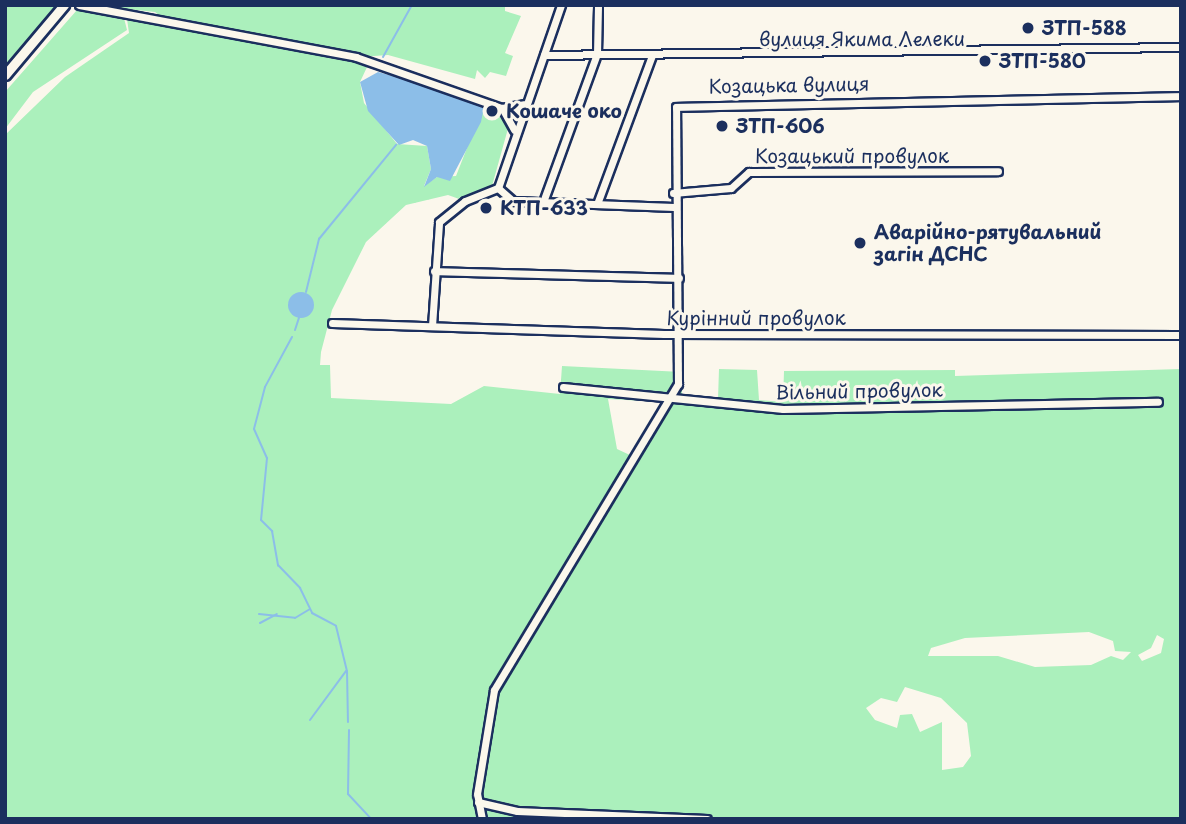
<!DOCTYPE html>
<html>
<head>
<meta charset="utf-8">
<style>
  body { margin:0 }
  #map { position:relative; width:1186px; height:824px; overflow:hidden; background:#fbf7ec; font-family:"Playpen Sans",sans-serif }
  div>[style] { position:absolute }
  .green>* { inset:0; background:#abf0bc }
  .water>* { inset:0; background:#8cbee8 }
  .round { border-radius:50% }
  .stream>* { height:2px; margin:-1px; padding:0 1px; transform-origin:1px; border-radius:1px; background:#8cbee8 }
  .roads { filter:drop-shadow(2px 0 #1b2f5e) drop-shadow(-2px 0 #1b2f5e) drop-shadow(0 2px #1b2f5e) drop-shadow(0 -2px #1b2f5e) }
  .minor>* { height:7px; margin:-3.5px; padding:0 3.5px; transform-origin:3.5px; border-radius:3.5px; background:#fbf7ec }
  .major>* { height:9px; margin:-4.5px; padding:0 4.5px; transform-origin:4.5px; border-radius:4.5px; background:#fbf7ec }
  .dots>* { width:19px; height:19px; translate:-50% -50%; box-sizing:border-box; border:4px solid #fbf7ec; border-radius:50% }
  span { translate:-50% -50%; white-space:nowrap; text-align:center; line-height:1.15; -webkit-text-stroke:6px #fbf7ec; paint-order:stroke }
  .poi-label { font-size:19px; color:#1b2f5e; font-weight:700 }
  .left { translate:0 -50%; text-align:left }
  .street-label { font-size:19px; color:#1b2f5e }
  .frame { position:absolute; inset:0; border:7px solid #1b2f5e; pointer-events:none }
</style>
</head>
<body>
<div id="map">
  <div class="green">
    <i style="clip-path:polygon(5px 5px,57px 5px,5px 65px)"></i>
    <i style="clip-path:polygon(91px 5px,505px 5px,505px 11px,521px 16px,505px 53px,513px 56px,506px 76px,490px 72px,485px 78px,477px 70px,475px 79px,388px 55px,360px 57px,164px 19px,155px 12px)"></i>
    <i style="clip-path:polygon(77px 10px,124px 18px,127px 30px,33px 92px,5px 129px,5px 92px)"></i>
    <i style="clip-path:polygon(evenodd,127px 19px,368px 65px,360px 82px,364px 103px,397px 144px,427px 146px,431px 169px,424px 186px,437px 177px,456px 176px,485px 102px,509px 125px,492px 186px,462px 200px,448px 195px,406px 205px,366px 242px,332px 310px,321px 352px,320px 365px,330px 365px,331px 398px,451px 404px,484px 386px,560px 394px,562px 366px,682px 372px,682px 399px,718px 399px,719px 369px,757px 370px,759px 400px,783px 402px,784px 371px,955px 370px,955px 376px,1181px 369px,1181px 819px,5px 819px,5px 135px,65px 77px,129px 33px,127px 19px,608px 399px,662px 402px,632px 456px,617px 449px,608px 399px,127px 19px,1089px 632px,1113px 641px,1115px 651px,1131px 652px,1123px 660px,1111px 656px,1091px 665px,1035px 667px,998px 656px,928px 656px,931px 648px,965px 638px,1089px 632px,127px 19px,1157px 635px,1164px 639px,1161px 653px,1142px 661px,1138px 655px,1151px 648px,1157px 635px,127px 19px,905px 687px,941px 698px,967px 723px,971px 756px,963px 767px,942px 770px,942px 722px,920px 732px,912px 714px,900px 715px,897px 728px,875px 720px,866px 708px,881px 698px,897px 702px,905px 687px)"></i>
  </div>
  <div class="water">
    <i style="clip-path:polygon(378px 72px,485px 102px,481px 122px,450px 181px,437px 177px,424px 187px,431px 169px,427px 146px,413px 140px,399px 145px,368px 111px,360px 82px)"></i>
    <i class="round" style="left:288px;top:292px;width:26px;height:26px"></i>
  </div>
  <div class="stream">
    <i style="left:383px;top:57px;width:60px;rotate:-60.9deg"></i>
    <i style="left:306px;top:292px;width:55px;rotate:-76.2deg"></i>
    <i style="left:319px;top:239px;width:122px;rotate:-50.7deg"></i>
    <i style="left:295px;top:330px;width:13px;rotate:-72deg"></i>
    <i style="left:292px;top:337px;width:57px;rotate:118.4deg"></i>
    <i style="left:265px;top:387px;width:43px;rotate:104.7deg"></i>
    <i style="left:254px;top:429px;width:32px;rotate:66deg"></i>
    <i style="left:267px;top:458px;width:62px;rotate:95.5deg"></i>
    <i style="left:261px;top:520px;width:16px;rotate:45deg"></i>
    <i style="left:272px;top:531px;width:35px;rotate:80deg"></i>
    <i style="left:278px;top:565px;width:32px;rotate:46deg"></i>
    <i style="left:300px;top:588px;width:28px;rotate:64deg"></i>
    <i style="left:312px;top:613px;width:27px;rotate:28deg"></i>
    <i style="left:336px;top:626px;width:46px;rotate:76.3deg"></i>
    <i style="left:347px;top:671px;width:51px;rotate:88.9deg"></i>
    <i style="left:259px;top:614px;width:36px;rotate:6deg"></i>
    <i style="left:295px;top:618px;width:17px;rotate:-31deg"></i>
    <i style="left:260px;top:623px;width:19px;rotate:-28deg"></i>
    <i style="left:310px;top:720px;width:61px;rotate:-53.7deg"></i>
    <i style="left:349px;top:730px;width:64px;rotate:90.9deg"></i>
    <i style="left:348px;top:794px;width:34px;rotate:47deg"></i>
  </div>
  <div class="roads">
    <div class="minor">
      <i style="left:79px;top:5px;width:282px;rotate:10.6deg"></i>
      <i style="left:356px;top:57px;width:155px;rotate:19.3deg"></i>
      <i style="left:502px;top:108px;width:22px;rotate:-10deg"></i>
      <i style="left:544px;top:55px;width:637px;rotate:-0.72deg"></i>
      <i style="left:502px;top:108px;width:25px;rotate:61deg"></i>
      <i style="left:498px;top:188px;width:194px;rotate:-71deg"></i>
      <i style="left:498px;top:188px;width:20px;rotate:41deg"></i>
      <i style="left:513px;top:201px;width:161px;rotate:2.1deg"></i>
      <i style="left:673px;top:193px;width:58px;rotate:-4.9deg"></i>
      <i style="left:731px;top:188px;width:24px;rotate:-42deg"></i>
      <i style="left:749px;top:172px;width:249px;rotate:-0.2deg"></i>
      <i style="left:543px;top:202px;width:158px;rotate:-70deg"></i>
      <i style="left:597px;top:54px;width:49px;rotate:-88.8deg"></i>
      <i style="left:597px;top:204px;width:159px;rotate:-69.7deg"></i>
      <i style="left:434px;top:271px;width:245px;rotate:1.6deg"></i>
      <i style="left:332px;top:323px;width:332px;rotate:1.9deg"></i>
      <i style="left:664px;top:334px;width:517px;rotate:0.11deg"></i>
      <i style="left:432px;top:326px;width:104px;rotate:-86.1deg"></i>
      <i style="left:439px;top:222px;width:33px;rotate:-39deg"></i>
      <i style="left:465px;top:201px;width:35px;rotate:-22deg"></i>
      <i style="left:563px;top:387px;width:221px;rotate:5.7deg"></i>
      <i style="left:783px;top:409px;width:375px;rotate:-1.1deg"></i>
      <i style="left:478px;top:802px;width:40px;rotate:13deg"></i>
      <i style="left:517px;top:811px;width:190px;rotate:2.4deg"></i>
      <i style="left:482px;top:819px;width:25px;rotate:-101deg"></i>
      <i style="left:477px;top:794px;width:105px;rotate:-80.7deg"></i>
      <i style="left:494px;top:690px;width:357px;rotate:-59deg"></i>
      <i style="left:678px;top:384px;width:277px;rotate:-90.4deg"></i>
      <i style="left:676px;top:107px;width:505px;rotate:-1.25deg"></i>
    </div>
    <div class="major">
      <i style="left:5px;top:75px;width:92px;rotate:-49.9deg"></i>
    </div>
  </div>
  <div class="dots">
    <i style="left:1028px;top:28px;background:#1b2f5e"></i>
    <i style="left:985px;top:61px;background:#1b2f5e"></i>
    <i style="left:492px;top:111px;background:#1b2f5e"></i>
    <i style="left:722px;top:126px;background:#1b2f5e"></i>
    <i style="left:486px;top:208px;background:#1b2f5e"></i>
    <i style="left:860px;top:243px;background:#1b2f5e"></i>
  </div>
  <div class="poi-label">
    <span class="left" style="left:1042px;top:28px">ЗТП-588</span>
    <span class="left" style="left:999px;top:61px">ЗТП-580</span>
    <span class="left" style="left:506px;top:111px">Кошаче око</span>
    <span class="left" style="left:736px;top:126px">ЗТП-606</span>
    <span class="left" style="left:500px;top:208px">КТП-633</span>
    <span class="left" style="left:874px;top:243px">Аварійно-рятувальний<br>загін ДСНС</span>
  </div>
  <div class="street-label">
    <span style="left:862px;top:39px">вулиця Якима Лелеки</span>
    <span style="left:789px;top:85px;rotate:-1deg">Козацька вулиця</span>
    <span style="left:852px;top:156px">Козацький провулок</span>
    <span style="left:756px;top:318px">Курінний провулок</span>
    <span style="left:859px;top:391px;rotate:-1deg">Вільний провулок</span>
  </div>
  <div class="frame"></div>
</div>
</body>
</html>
